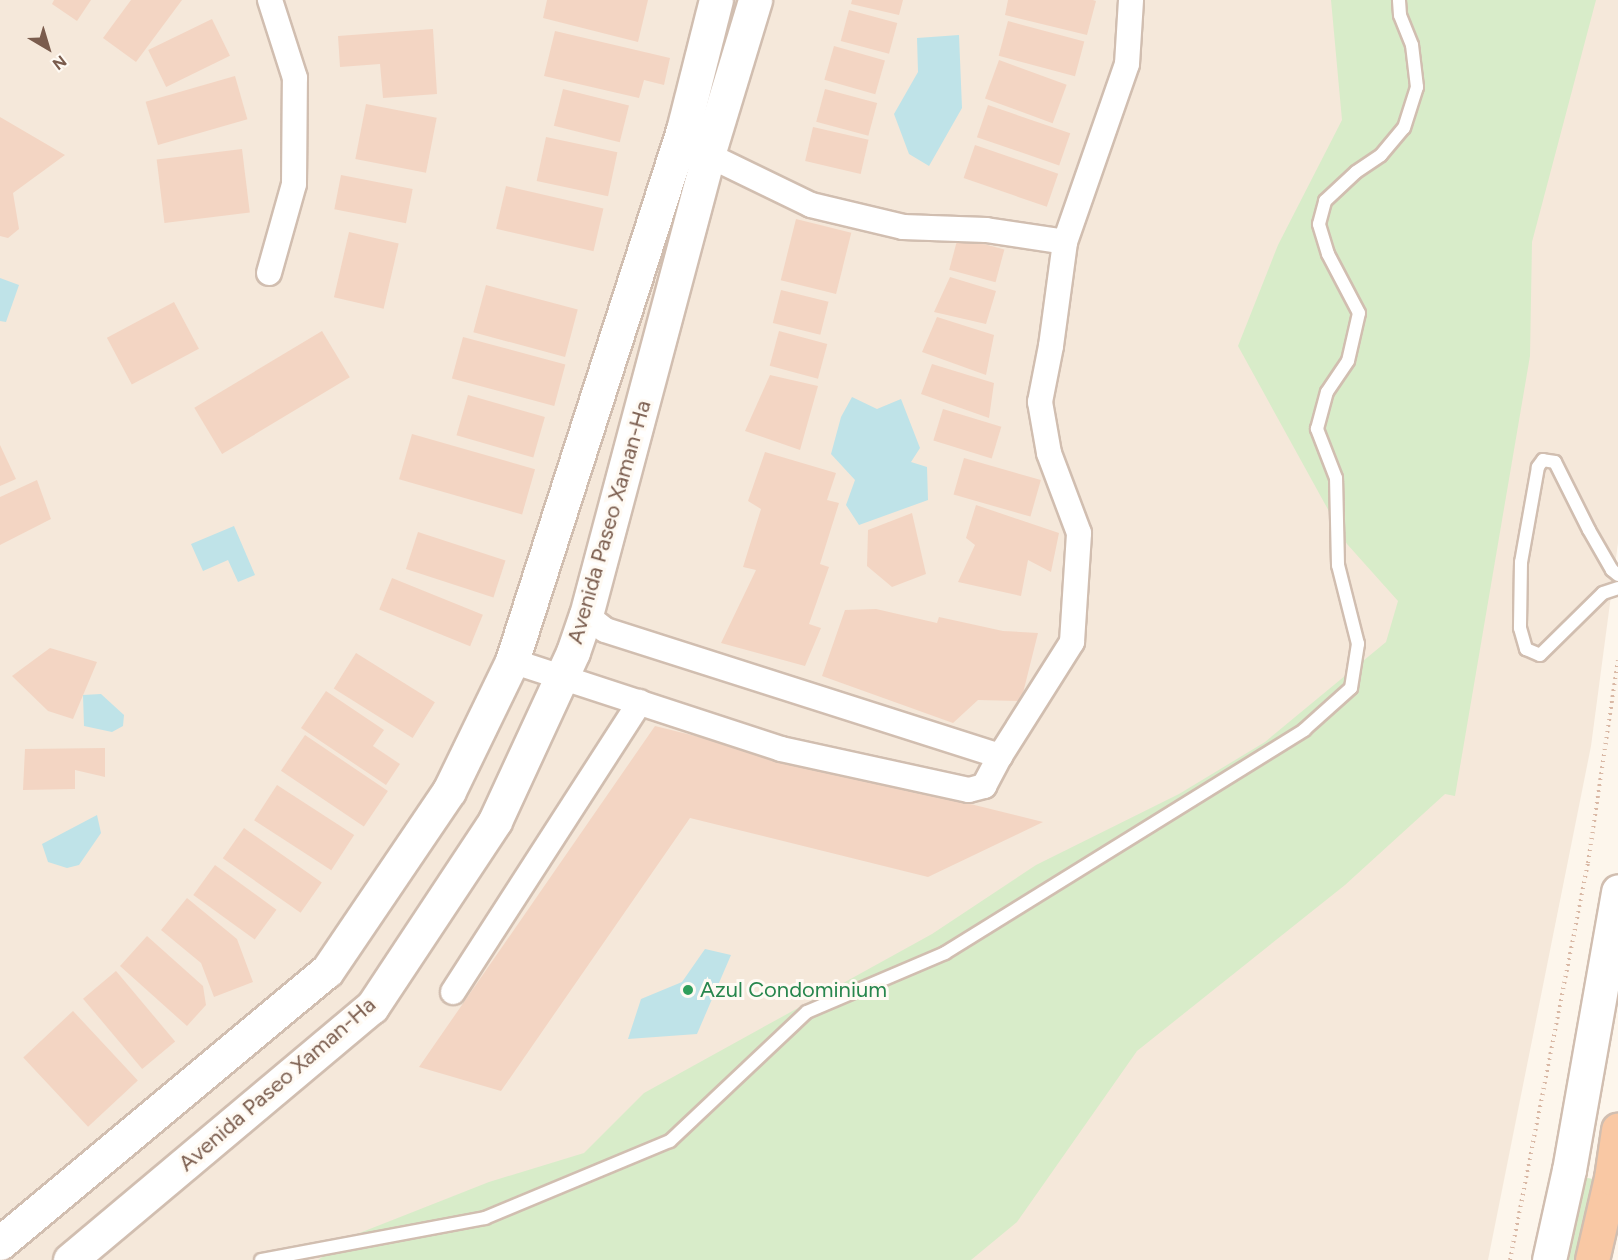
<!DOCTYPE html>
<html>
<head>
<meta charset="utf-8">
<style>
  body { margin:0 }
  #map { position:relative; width:1618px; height:1260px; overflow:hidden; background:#fdf6ec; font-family:Figtree,sans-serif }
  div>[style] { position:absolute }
  .residential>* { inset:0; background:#f5e8da }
  .green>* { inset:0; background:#d8ecc9; transform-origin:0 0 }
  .water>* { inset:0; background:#bfe3e8 }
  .building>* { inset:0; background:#f3d5c3; transform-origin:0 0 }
  .path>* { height:4px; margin-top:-2px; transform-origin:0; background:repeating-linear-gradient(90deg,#d9b8a5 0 1.5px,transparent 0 6px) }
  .roads { filter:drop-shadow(2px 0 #d1beb0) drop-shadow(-2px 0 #d1beb0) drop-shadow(0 2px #d1beb0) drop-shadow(0 -2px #d1beb0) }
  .service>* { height:12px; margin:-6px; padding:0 6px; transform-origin:6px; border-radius:6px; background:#fff }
  .minor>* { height:24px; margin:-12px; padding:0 12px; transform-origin:12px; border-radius:12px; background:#fff }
  .secondary>* { height:33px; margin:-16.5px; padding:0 16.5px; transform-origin:16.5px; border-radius:16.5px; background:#fff }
  .trunk>* { height:33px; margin:-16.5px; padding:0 16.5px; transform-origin:16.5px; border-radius:16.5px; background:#f9c8a4 }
  .dots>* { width:16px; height:16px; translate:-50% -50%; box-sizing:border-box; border:3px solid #fffaf3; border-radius:50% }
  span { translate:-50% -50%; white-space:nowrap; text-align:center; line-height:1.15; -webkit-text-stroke:6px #fffaf3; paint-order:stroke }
  .street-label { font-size:22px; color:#7a5c4d }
  .leisure-label { font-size:22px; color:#27864d }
  .left { translate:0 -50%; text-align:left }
  .north { position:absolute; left:18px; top:18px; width:60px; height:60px; -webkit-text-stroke:4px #fffaf3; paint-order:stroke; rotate:142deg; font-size:16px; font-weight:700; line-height:24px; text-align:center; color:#7a5c4d }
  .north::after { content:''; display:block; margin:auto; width:21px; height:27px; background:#7a5c4d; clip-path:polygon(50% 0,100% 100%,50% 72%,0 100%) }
</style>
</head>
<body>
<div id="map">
  <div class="residential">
    <i style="clip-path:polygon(0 0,1618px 0,1618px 543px,1591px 746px,1488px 1260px,0 1260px)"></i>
  </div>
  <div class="green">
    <i style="clip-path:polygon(1331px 0,1596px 0,1532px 242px,1530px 356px,1455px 796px,1445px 794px,1345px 885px,1137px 1051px,1017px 1222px,971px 1260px,318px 1260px,352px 1236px,489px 1182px,584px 1153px,644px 1093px,932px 934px,1036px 865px,1179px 794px,1265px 742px,1386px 642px,1398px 601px,1347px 544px,1238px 346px,1278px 245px,1342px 120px)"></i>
    <i style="left:1583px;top:1177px;width:10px;height:85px;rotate:11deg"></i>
  </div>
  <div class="water">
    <i style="clip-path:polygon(959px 35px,962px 108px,929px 166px,909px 154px,894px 114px,918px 72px,917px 38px)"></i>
    <i style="clip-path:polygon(0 278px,19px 285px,6px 322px,0 321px)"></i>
    <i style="clip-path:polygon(852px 397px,877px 409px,901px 399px,920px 448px,911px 462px,927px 467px,928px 500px,859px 525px,846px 505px,855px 480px,831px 454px,841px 417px)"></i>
    <i style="clip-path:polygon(234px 526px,255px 575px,238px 582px,228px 560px,203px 571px,191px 544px)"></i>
    <i style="clip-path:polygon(101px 694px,124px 715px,123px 726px,112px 732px,84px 726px,83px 695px)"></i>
    <i style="clip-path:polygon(97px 815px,101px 833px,79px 865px,67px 868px,48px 862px,42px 844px)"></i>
    <i style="clip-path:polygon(705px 949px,731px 955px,697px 1034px,628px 1039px,641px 999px,682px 982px)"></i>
  </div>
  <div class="building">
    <i style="clip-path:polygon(54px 0,91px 0,77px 21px,52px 4px)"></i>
    <i style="clip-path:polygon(131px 0,182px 0,136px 62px,103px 38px)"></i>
    <i style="clip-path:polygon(547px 0,648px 0,638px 42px,543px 18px)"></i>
    <i style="clip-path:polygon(852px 0,903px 0,899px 15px,851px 4px)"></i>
    <i style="clip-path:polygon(1008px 0,1093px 0,1096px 1px,1087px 35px,1005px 15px)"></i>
    <i style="left:849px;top:10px;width:50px;height:32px;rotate:15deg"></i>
    <i style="left:212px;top:19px;width:41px;height:71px;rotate:64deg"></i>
    <i style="left:1008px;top:21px;width:79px;height:36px;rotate:15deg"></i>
    <i style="clip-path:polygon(433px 29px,437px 94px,383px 98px,380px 64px,340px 67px,338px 36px)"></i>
    <i style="clip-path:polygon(555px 31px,670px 58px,664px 85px,644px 80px,639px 98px,544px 76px)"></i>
    <i style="left:834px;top:46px;width:53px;height:35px;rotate:16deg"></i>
    <i style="left:999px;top:60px;width:72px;height:41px;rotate:20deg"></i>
    <i style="left:235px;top:76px;width:45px;height:93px;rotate:74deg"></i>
    <i style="left:563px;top:89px;width:68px;height:38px;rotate:14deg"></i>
    <i style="left:825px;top:89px;width:54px;height:34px;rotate:15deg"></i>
    <i style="left:366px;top:104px;width:72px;height:56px;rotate:11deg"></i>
    <i style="left:988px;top:105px;width:87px;height:34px;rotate:19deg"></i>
    <i style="clip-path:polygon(0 117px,65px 155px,13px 193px,19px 229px,8px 238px,0 236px)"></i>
    <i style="left:813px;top:127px;width:57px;height:35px;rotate:13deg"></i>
    <i style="left:546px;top:137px;width:73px;height:45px;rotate:12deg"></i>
    <i style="left:975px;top:145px;width:88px;height:35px;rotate:19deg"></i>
    <i style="left:242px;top:149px;width:64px;height:86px;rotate:83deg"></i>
    <i style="left:341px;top:175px;width:73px;height:35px;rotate:11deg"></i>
    <i style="left:506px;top:186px;width:100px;height:44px;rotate:13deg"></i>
    <i style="left:796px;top:219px;width:57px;height:63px;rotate:14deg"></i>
    <i style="left:349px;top:232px;width:51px;height:67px;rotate:13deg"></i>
    <i style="left:958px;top:237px;width:48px;height:34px;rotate:15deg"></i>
    <i style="clip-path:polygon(950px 277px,996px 291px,986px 324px,934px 312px)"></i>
    <i style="left:486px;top:285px;width:95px;height:49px;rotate:15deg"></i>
    <i style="left:781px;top:290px;width:49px;height:34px;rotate:14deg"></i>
    <i style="left:174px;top:302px;width:53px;height:76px;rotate:62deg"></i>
    <i style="clip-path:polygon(937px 317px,994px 335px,986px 375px,922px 352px)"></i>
    <i style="left:322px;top:331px;width:54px;height:149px;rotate:59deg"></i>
    <i style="left:779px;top:331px;width:50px;height:36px;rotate:15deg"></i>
    <i style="left:463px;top:337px;width:106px;height:43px;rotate:15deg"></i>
    <i style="clip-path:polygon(932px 364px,994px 383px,989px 418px,921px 394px)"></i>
    <i style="clip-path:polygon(770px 375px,818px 386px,800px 450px,745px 431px)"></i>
    <i style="left:468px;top:395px;width:80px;height:42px;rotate:16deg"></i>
    <i style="left:943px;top:409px;width:61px;height:33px;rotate:17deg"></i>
    <i style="left:412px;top:434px;width:128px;height:47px;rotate:16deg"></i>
    <i style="clip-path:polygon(0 445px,16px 479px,0 486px)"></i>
    <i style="clip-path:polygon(765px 452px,836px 473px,827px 500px,839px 503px,820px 564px,829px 567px,809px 624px,821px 628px,805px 666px,721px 643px,756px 570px,743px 567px,761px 509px,748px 501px)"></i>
    <i style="left:964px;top:458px;width:80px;height:38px;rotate:16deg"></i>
    <i style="clip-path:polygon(37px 480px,51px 519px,0 545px,0 497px)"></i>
    <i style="clip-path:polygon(976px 505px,1059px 533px,1051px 572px,1028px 560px,1021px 596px,958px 582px,975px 545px,966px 538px)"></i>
    <i style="clip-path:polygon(912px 513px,926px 574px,892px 587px,867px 566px,868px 530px)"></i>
    <i style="left:418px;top:532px;width:92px;height:39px;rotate:18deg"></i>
    <i style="left:392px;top:578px;width:98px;height:34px;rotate:22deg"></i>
    <i style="clip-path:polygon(876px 609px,937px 623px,939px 617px,1003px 631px,1038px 633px,1021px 701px,978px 700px,953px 723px,822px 676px,845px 610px)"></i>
    <i style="clip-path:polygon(50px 648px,97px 662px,73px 719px,48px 711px,12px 676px)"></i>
    <i style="left:356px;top:653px;width:93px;height:42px;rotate:32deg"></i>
    <i style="clip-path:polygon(326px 691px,384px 730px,373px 746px,400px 764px,386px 785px,301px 728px)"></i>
    <i style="clip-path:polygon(655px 726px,1043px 822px,928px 877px,690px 818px,501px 1091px,419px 1067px)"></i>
    <i style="left:305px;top:735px;width:100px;height:43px;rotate:34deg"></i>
    <i style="clip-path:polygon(105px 748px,105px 777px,75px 770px,75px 789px,23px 790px,25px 749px)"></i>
    <i style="left:277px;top:785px;width:92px;height:42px;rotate:33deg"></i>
    <i style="left:244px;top:828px;width:95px;height:37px;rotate:35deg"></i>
    <i style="left:215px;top:865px;width:76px;height:37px;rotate:36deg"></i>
    <i style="clip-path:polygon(187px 898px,237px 939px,253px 982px,214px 997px,201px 963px,161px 930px)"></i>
    <i style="clip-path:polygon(147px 936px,203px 986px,206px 1005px,187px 1026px,120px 966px)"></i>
    <i style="left:116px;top:971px;width:92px;height:43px;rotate:50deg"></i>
    <i style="left:73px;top:1011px;width:95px;height:68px;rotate:47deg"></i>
  </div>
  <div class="path">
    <i style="left:1510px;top:1260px;width:405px;rotate:-78.9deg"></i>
    <i style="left:1588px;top:863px;width:205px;rotate:-81.6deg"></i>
  </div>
  <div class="roads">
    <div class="service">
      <i style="left:1618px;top:575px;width:8px;rotate:-140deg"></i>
      <i style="left:1612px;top:570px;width:46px;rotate:-119.9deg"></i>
      <i style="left:1589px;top:530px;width:76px;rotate:-116.6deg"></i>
      <i style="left:1555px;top:462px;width:12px;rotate:-171deg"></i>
      <i style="left:1543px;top:460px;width:9px;rotate:126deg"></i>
      <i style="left:1538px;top:467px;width:97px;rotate:100.1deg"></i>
      <i style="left:1521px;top:562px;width:66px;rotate:90.9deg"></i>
      <i style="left:1520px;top:628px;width:22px;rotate:74deg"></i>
      <i style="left:1526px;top:649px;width:15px;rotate:23deg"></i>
      <i style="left:1540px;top:655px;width:88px;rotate:-44.5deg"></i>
      <i style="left:1603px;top:593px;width:16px;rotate:-18deg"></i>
      <i style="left:261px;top:1260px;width:228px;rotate:-10.6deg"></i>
      <i style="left:485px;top:1218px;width:200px;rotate:-22.6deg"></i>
      <i style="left:670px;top:1141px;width:188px;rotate:-43.3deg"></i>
      <i style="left:807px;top:1012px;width:150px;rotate:-23.1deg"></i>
      <i style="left:945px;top:953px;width:423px;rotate:-31.8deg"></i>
      <i style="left:1304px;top:730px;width:63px;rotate:-41.8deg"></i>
      <i style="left:1351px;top:688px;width:45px;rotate:-81deg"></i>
      <i style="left:1358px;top:644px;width:81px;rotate:-104.2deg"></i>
      <i style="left:1338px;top:565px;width:87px;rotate:-91.3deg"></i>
      <i style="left:1336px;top:478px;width:53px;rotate:-111.2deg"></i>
      <i style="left:1317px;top:429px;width:38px;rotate:-75deg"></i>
      <i style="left:1327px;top:392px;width:37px;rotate:-56deg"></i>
      <i style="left:1348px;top:361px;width:49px;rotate:-77.1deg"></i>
      <i style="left:1359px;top:313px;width:67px;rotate:-117.7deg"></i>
      <i style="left:1328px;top:254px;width:31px;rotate:-107deg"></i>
      <i style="left:1319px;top:224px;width:24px;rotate:-75deg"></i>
      <i style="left:1325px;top:201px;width:42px;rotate:-43.1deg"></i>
      <i style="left:1356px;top:172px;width:30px;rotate:-34deg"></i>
      <i style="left:1381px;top:155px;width:35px;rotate:-50deg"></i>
      <i style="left:1404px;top:128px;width:43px;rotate:-72.4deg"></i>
      <i style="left:1417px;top:87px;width:42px;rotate:-96.8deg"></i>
      <i style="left:1412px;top:45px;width:32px;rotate:-112deg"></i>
      <i style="left:1400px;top:15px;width:15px;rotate:-94deg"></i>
    </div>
    <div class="minor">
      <i style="left:708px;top:155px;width:114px;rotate:25.9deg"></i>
      <i style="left:811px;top:205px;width:95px;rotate:13.4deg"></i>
      <i style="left:903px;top:227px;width:83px;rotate:2.1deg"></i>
      <i style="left:986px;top:230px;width:80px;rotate:8.6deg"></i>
      <i style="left:269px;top:273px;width:92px;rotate:-74.3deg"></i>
      <i style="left:294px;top:184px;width:106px;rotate:-89.5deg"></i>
      <i style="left:295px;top:78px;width:82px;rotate:-107.8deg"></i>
      <i style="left:586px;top:615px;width:24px;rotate:38deg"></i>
      <i style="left:605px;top:630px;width:415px;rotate:17.7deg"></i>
      <i style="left:512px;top:661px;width:283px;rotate:18.1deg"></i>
      <i style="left:781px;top:749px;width:192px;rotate:12.3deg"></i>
      <i style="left:969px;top:790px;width:16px;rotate:-15deg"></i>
      <i style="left:984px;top:786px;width:34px;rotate:-62deg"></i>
      <i style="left:1000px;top:756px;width:135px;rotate:-57.7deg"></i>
      <i style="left:1072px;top:642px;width:109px;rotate:-86.3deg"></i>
      <i style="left:1079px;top:533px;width:85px;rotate:-110.6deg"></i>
      <i style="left:1049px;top:453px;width:52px;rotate:-100deg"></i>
      <i style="left:1040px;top:402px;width:57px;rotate:-78.9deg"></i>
      <i style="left:1051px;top:346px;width:105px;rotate:-82.3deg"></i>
      <i style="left:1065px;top:242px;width:188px;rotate:-70.8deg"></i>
      <i style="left:1127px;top:64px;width:64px;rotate:-86.4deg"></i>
      <i style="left:453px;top:992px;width:345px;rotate:-57.2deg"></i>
    </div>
    <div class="secondary">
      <i style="left:0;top:1243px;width:425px;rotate:-39.8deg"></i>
      <i style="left:327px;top:971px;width:217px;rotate:-55.9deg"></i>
      <i style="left:449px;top:791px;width:144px;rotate:-64.1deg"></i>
      <i style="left:512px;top:661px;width:558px;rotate:-72.15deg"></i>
      <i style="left:683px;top:130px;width:134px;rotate:-75.8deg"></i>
      <i style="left:70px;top:1260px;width:394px;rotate:-40deg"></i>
      <i style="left:372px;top:1007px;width:223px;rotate:-56.5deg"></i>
      <i style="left:495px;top:821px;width:186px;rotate:-65.2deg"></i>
      <i style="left:573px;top:652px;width:39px;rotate:-71deg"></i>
      <i style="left:586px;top:615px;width:476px;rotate:-75.1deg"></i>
      <i style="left:708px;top:155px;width:162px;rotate:-73.1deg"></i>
      <i style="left:1549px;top:1260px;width:92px;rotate:-77.5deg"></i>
      <i style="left:1569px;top:1170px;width:283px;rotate:-80deg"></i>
    </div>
    <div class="trunk">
      <i style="left:1592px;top:1260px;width:84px;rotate:-77deg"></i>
      <i style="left:1611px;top:1178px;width:49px;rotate:-81.7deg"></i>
    </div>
  </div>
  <div class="dots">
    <i style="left:688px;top:990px;background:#2e9e5b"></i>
  </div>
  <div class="street-label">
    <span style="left:609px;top:522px;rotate:-74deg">Avenida Paseo Xaman-Ha</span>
    <span style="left:277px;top:1084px;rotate:-41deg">Avenida Paseo Xaman-Ha</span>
  </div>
  <div class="leisure-label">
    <span class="left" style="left:700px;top:990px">Azul Condominium</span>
  </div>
  <div class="north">N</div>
</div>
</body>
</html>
